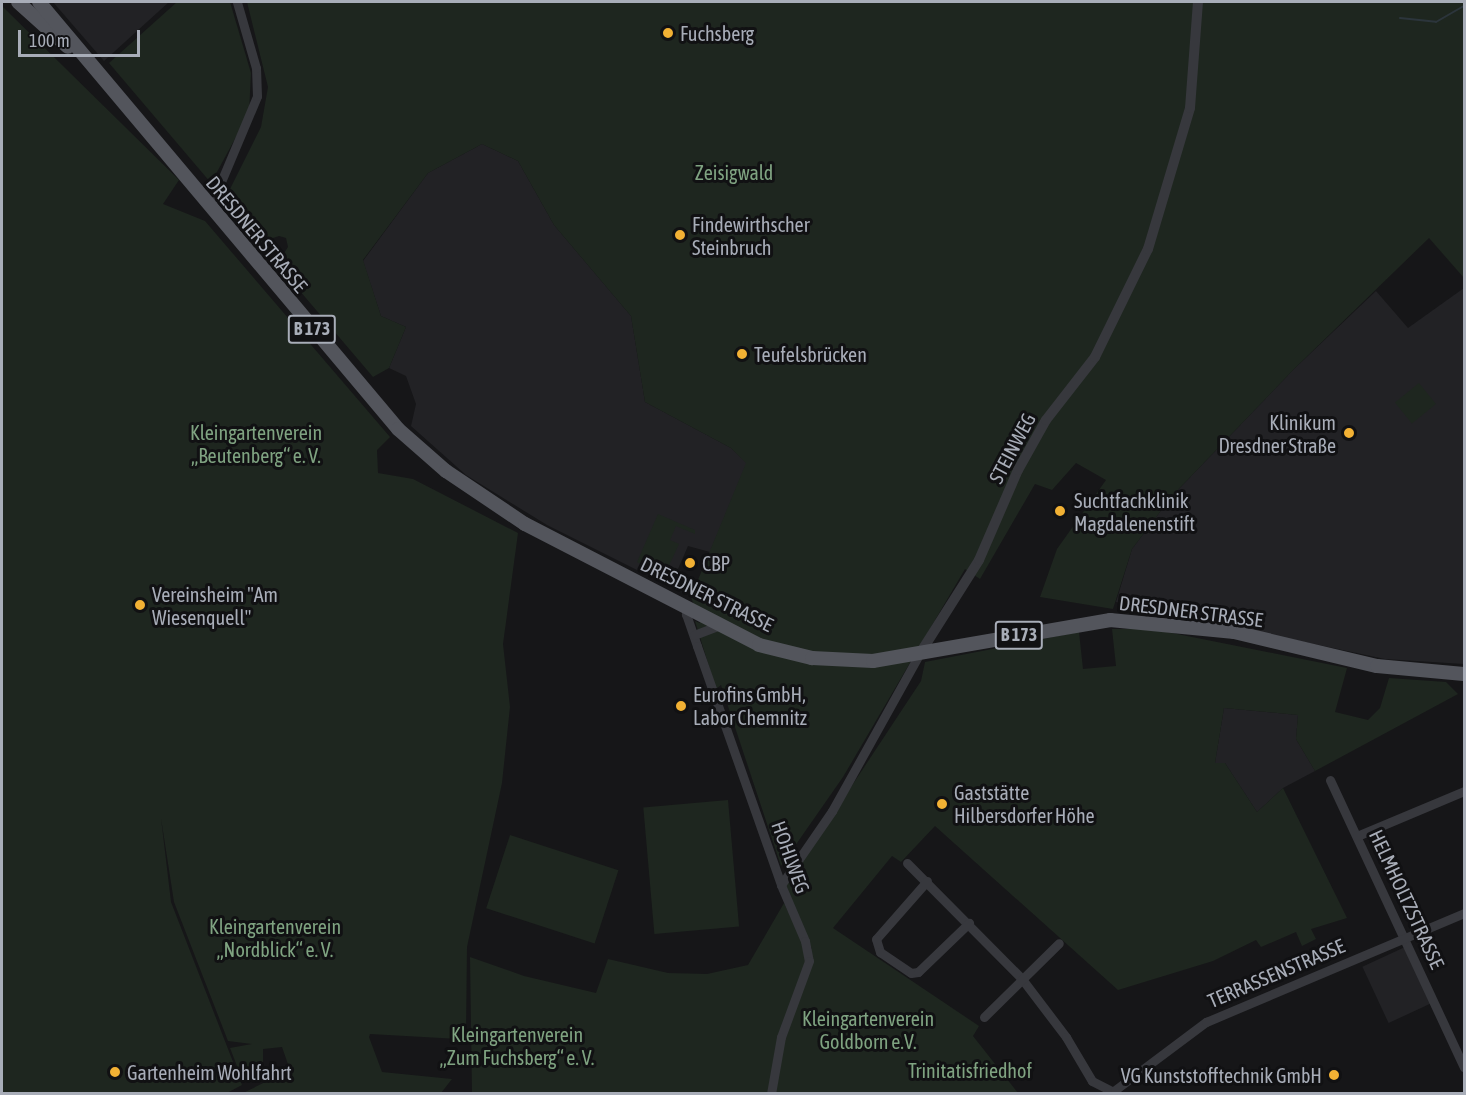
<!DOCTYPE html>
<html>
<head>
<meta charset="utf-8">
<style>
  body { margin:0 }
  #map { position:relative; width:1466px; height:1095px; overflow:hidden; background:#161618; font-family:"Asap Condensed",sans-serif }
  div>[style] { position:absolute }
  .built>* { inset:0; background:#222225; transform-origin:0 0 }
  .green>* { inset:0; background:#1e261f; transform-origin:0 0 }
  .stream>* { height:2px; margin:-1px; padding:0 1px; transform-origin:1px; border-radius:1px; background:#2c353c }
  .minor>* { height:9px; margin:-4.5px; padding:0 4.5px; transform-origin:4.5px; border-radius:4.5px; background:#37383d }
  .tertiary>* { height:10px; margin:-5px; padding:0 5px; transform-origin:5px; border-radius:5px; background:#37383d }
  .primary>* { height:14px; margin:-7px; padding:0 7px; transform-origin:7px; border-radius:7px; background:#53555c }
  .dots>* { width:16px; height:16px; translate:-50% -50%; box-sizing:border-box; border:3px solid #111113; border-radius:50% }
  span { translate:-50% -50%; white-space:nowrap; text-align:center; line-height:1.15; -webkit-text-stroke:6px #111113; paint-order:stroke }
  .shield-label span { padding:2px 4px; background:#111113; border:2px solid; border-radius:4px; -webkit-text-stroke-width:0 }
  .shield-label { font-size:18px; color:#a8adb8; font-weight:700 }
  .poi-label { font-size:20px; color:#a8adb8 }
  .left { translate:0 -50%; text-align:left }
  .right { translate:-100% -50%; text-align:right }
  .park-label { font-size:20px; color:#7fa381 }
  .street-label { font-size:20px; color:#a8adb8 }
  .frame { position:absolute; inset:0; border:3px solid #a8adb8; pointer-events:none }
  .scale { position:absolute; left:18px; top:30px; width:122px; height:27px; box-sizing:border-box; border:3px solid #a8adb8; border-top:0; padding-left:8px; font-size:18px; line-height:21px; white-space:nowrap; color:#a8adb8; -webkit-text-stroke:4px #111113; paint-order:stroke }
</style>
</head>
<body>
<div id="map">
  <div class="built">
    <i style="clip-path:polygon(53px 2px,169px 2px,104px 61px)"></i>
    <i style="clip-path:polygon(482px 144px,518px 161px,554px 225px,631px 316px,645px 402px,731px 448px,747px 463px,710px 552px,688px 546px,678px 569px,698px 582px,691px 597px,547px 525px,466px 475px,411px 426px,416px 404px,406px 376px,389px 368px,406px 327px,381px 316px,363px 261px,428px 173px)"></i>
    <i style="clip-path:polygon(1464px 288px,1464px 664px,1385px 659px,1116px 602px,1132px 549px,1172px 496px,1294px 369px,1376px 291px,1408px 328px)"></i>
    <i style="clip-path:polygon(1224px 708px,1298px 715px,1296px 739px,1315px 771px,1283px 788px,1257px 812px,1225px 763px,1215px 763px)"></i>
    <i style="left:1405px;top:947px;width:62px;height:47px;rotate:65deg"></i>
  </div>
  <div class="green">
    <i style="clip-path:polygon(177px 2px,230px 2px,251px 73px,249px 113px,211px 183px,109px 63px)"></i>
    <i style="clip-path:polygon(247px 2px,1464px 2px,1464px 278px,1429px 238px,1294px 369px,1172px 496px,1132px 549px,1113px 609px,1040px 597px,1057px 549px,1106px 480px,1076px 463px,1052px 490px,1035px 484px,980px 579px,965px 569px,843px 777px,781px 866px,721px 685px,716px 689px,695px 621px,700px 623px,691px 597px,746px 463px,731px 448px,645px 402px,631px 316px,554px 225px,518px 161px,482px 144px,428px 173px,363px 260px,381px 316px,406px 327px,389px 368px,373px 377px,277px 264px,288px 247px,286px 238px,279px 236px,258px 243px,223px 203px,261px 127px,268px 87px)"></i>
    <i style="clip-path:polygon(2px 6px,179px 180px,163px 204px,205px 221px,390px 437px,377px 450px,378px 473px,413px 479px,518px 533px,503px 644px,510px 707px,502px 783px,467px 947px,466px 1033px,459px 1039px,370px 1034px,369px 1037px,382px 1072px,452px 1079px,441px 1093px,243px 1093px,290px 1070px,282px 1047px,263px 1049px,263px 1065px,242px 1079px,230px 1048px,252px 1044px,228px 1041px,174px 902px,161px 818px,171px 902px,242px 1085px,225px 1094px,2px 1093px)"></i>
    <i style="left:1419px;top:383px;width:27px;height:31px;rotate:51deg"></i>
    <i style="clip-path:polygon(658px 514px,695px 530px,695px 534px,676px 526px,670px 540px,679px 544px,667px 570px,658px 573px,637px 562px)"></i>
    <i style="clip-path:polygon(1112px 629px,1152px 629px,1347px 668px,1335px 712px,1368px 720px,1380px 708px,1389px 678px,1446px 682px,1458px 694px,1315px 771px,1296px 739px,1298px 715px,1224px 708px,1215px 763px,1225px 763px,1257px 812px,1283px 788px,1347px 918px,1311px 929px,1316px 939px,1302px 946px,1296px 932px,1261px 947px,1256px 940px,1213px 961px,1118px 990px,935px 826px,901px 862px,892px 856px,833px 928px,979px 1026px,973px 1036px,1018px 1093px,472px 1093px,470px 957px,524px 976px,596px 993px,608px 959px,668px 973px,707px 974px,748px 965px,784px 903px,803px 943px,812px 949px,785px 887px,921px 681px,925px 662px,1079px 632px,1083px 669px,1116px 666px)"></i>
    <i style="left:728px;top:800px;width:127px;height:85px;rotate:85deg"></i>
    <i style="left:510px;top:835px;width:114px;height:77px;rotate:18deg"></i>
  </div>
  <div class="stream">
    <i style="left:1400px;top:18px;width:36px;rotate:6deg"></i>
    <i style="left:1436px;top:22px;width:32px;rotate:-30deg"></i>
  </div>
  <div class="minor">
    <i style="left:210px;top:208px;width:121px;rotate:-67.2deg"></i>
    <i style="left:257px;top:96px;width:28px;rotate:-92deg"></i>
    <i style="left:256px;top:68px;width:69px;rotate:-106.1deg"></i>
    <i style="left:689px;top:608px;width:7px;rotate:117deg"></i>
    <i style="left:686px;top:614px;width:34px;rotate:71deg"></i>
    <i style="left:697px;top:646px;width:253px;rotate:70.6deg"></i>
    <i style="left:781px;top:885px;width:61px;rotate:66.8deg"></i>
    <i style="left:805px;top:941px;width:20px;rotate:79deg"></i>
    <i style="left:809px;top:961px;width:81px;rotate:110.2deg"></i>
    <i style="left:781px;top:1037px;width:58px;rotate:100deg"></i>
    <i style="left:694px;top:635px;width:28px;rotate:-21deg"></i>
    <i style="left:1330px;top:780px;width:317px;rotate:65deg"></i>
    <i style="left:1357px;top:836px;width:116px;rotate:-22.8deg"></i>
    <i style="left:907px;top:863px;width:163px;rotate:45.2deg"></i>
    <i style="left:1022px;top:979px;width:73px;rotate:52.8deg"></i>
    <i style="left:1066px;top:1037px;width:51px;rotate:59.4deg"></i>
    <i style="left:1092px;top:1081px;width:28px;rotate:27deg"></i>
    <i style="left:927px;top:881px;width:77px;rotate:131.3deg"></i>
    <i style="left:876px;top:939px;width:14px;rotate:73deg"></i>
    <i style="left:880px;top:952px;width:37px;rotate:34deg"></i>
    <i style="left:911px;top:973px;width:7px;rotate:-8deg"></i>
    <i style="left:918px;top:972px;width:71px;rotate:-43.9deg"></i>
    <i style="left:781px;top:885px;width:90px;rotate:-55.4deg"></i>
    <i style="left:832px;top:811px;width:179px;rotate:-60.9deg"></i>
    <i style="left:984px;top:1017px;width:105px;rotate:-44.6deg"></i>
    <i style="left:1115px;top:1090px;width:114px;rotate:-36.8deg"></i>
    <i style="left:1206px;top:1022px;width:280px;rotate:-22.9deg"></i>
  </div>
  <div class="tertiary">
    <i style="left:919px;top:655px;width:112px;rotate:-57.7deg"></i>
    <i style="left:979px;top:560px;width:98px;rotate:-66.6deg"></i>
    <i style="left:1018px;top:470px;width:57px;rotate:-60.8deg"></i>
    <i style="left:1046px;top:420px;width:80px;rotate:-52.1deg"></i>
    <i style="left:1095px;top:357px;width:120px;rotate:-63.9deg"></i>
    <i style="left:1148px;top:249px;width:147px;rotate:-73.4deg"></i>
    <i style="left:1190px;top:108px;width:106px;rotate:-85.7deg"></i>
  </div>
  <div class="primary">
    <i style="left:18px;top:2px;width:67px;rotate:42deg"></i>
    <i style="left:39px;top:2px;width:558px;rotate:49.94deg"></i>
    <i style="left:398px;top:429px;width:64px;rotate:41.2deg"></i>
    <i style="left:446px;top:471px;width:95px;rotate:33.9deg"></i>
    <i style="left:525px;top:524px;width:263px;rotate:27.3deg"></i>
    <i style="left:759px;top:645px;width:55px;rotate:13.8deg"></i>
    <i style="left:812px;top:658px;width:61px;rotate:2.8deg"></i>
    <i style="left:873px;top:661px;width:241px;rotate:-9.8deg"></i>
    <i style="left:1110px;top:620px;width:125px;rotate:5.5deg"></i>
    <i style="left:1234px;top:632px;width:147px;rotate:13.4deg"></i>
    <i style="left:1377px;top:666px;width:87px;rotate:5.3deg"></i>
  </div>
  <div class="dots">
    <i style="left:668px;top:33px;background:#f2b134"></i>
    <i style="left:680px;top:235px;background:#f2b134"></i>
    <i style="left:742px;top:354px;background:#f2b134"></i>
    <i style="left:1349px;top:433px;background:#f2b134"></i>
    <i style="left:1060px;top:511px;background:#f2b134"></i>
    <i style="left:690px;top:563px;background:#f2b134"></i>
    <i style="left:140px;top:605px;background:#f2b134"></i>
    <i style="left:681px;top:706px;background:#f2b134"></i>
    <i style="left:942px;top:804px;background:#f2b134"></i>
    <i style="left:115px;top:1072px;background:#f2b134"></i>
    <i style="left:1334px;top:1075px;background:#f2b134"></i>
  </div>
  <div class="shield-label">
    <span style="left:312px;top:329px">B 173</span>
    <span style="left:1019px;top:635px">B 173</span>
  </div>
  <div class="poi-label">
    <span class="left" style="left:680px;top:33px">Fuchsberg</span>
    <span class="left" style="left:692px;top:236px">Findewirthscher<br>Steinbruch</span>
    <span class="left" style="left:754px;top:354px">Teufelsbrücken</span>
    <span class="right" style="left:1336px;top:434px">Klinikum<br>Dresdner Straße</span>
    <span class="left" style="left:1074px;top:512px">Suchtfachklinik<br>Magdalenenstift</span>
    <span class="left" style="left:702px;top:563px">CBP</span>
    <span class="left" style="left:152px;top:606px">Vereinsheim "Am<br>Wiesenquell"</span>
    <span class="left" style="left:693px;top:706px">Eurofins GmbH,<br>Labor Chemnitz</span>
    <span class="left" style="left:954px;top:804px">Gaststätte<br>Hilbersdorfer Höhe</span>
    <span class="left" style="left:127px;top:1072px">Gartenheim Wohlfahrt</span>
    <span class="right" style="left:1322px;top:1075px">VG Kunststofftechnik GmbH</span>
  </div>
  <div class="park-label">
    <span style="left:734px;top:172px">Zeisigwald</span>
    <span style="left:256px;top:444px">Kleingartenverein<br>„Beutenberg“ e. V.</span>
    <span style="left:275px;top:938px">Kleingartenverein<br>„Nordblick“ e. V.</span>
    <span style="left:868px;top:1030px">Kleingartenverein<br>Goldborn e.V.</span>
    <span style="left:517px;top:1046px">Kleingartenverein<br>„Zum Fuchsberg“ e. V.</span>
    <span style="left:970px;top:1070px">Trinitatisfriedhof</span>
  </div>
  <div class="street-label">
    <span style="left:257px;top:234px;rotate:50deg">DRESDNER STRASSE</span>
    <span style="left:1012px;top:448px;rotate:-62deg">STEINWEG</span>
    <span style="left:707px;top:594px;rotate:26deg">DRESDNER STRASSE</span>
    <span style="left:1191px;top:611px;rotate:7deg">DRESDNER STRASSE</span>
    <span style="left:791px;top:857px;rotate:70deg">HOHLWEG</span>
    <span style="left:1407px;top:899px;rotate:65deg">HELMHOLTZSTRASSE</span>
    <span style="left:1276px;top:973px;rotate:-23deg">TERRASSENSTRASSE</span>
  </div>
  <div class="frame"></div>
  <div class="scale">100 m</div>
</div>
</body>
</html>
